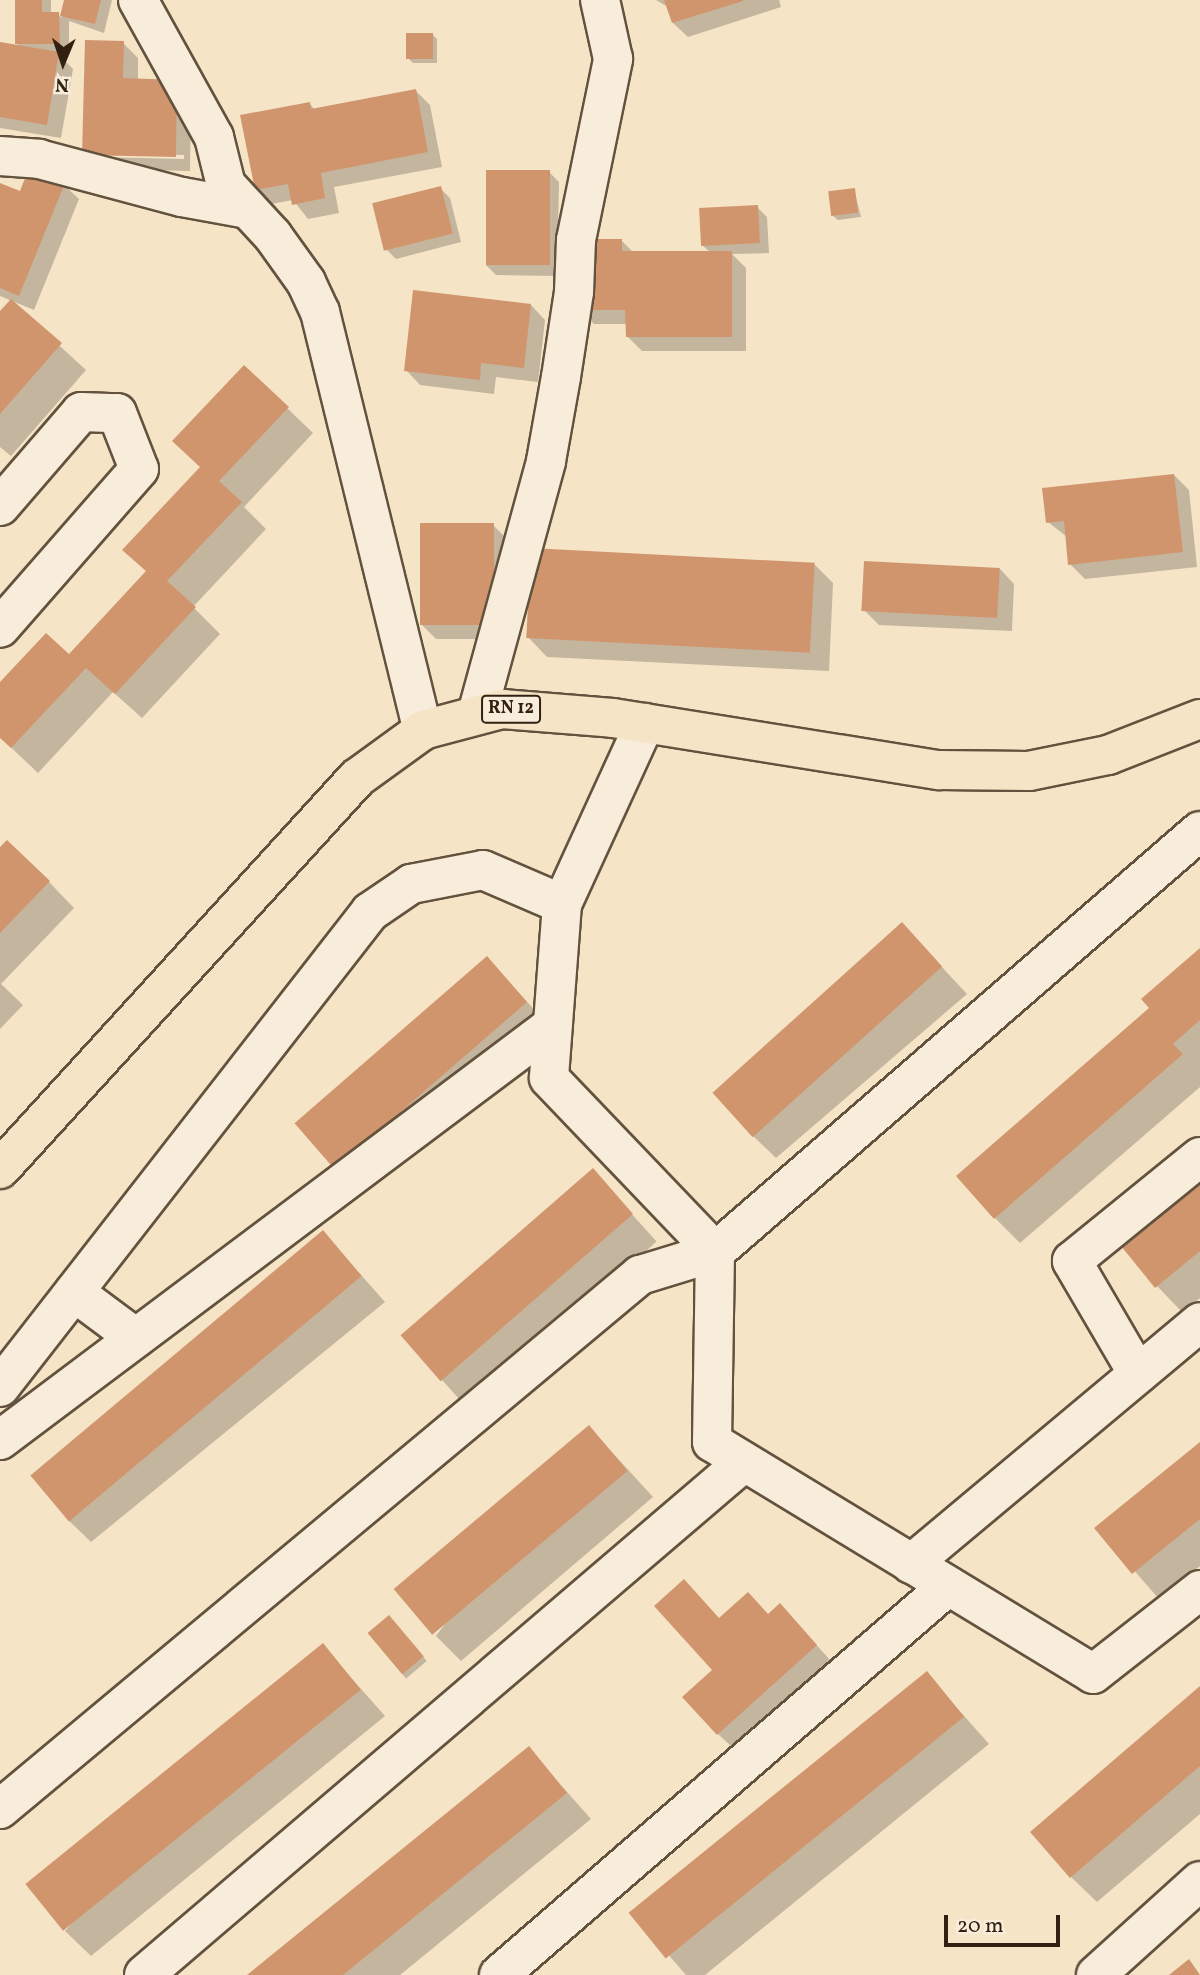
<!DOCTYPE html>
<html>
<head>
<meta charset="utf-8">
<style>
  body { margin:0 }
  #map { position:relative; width:1200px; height:1975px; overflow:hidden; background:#f5e4c6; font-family:Vollkorn,serif }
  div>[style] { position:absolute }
  .shadow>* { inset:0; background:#0003; transform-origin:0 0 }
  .building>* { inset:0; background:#d1956e; transform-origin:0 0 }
  .roads { filter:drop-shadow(2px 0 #63523e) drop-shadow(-2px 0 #63523e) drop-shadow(0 2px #63523e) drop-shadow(0 -2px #63523e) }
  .minor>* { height:38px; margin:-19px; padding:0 19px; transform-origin:19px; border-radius:19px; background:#f8edda }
  .major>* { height:38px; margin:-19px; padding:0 19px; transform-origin:19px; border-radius:19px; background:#f5e4c6 }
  span { translate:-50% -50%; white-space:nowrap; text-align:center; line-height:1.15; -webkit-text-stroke:7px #f8edda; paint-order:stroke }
  .shield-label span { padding:2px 5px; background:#f8edda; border:2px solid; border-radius:5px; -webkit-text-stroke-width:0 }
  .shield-label { font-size:18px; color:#322111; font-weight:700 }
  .north { position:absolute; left:28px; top:28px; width:70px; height:70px; -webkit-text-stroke:5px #f8edda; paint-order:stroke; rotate:182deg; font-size:19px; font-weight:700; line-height:28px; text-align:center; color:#322111 }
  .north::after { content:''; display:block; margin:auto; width:24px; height:32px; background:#322111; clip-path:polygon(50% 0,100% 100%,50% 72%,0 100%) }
  .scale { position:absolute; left:944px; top:1915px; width:116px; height:32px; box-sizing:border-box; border:4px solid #322111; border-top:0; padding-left:9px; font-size:21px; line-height:24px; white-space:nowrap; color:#322111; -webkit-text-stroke:5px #f8edda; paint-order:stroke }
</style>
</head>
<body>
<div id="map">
  <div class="shadow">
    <i style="clip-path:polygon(17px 0,51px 0,51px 14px,62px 17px,66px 0,112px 0,104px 33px,69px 21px,69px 53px,57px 53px,73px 69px,61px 138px,0 128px,0 44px,21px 48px,17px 44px)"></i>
    <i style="clip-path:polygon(656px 0,779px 0,781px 7px,688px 37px,673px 23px,668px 7px)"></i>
    <i style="clip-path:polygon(432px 34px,437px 39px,437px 63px,413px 63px,409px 59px)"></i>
    <i style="clip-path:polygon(evenodd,87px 42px,123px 43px,138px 58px,138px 80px,177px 81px,191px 96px,190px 171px,99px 169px,84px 154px,87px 42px,97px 153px,184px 155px,184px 159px,97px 157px,97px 153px)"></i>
    <i style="clip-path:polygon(415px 90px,430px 105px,442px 167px,334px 187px,339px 213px,308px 219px,293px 200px,271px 204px,256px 190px,310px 104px,315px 110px)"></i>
    <i style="clip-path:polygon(549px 172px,559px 182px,557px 276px,496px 275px,486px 265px)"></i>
    <i style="clip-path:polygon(0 185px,20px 193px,64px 185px,79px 199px,34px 310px,0 296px)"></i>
    <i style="clip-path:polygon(440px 188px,450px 198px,461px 242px,396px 259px,386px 249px)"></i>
    <i style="clip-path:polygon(854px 190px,861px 217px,838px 220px,833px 216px)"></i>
    <i style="clip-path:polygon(757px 207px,767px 217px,769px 253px,732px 254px,746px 268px,746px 351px,642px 351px,627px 336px,627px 324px,594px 324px,579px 309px,621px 240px,634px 253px,711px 253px,702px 245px)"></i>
    <i style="clip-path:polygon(11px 301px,86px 370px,11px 456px,0 447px,0 314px)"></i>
    <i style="clip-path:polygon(531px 305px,545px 320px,538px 382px,496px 377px,494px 394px,420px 385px,406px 370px)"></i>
    <i style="clip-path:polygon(287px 408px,313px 433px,244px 507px,266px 529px,193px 607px,220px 634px,142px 718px,113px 692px,38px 773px,0 737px,0 685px,69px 656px,147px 572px,125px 550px,201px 468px)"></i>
    <i style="clip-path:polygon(1174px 475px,1189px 490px,1197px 567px,1085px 579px,1070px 564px,1067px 537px,1048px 522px)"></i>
    <i style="clip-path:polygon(493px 525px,508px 540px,507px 639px,436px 639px,421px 624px)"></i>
    <i style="clip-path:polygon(814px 564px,833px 583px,829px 671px,547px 657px,528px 637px)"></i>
    <i style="clip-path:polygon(1000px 569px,1014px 584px,1012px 631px,879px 625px,864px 610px)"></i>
    <i style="clip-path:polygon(0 850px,49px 882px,74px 908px,1px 984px,23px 1005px,0 1029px)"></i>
    <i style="clip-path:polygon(902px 924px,967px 994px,776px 1158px,750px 1133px)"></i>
    <i style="clip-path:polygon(1200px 950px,1200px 1087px,1020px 1243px,995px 1218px)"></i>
    <i style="clip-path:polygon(487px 958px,551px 1028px,335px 1167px)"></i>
    <i style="left:593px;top:1171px;width:95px;height:252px;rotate:48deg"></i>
    <i style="clip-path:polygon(1200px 1176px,1200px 1298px,1182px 1312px,1157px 1286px)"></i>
    <i style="clip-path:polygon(323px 1232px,385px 1302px,91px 1542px,65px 1517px)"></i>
    <i style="clip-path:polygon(589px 1427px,653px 1497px,461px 1661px,436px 1636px)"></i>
    <i style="clip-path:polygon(1200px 1444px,1200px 1566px,1159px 1599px,1097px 1528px)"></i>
    <i style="clip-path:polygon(769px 1616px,794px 1620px,830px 1660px,733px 1748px,718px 1734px,714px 1670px,720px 1620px)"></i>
    <i style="left:394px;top:1622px;width:51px;height:27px;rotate:50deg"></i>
    <i style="clip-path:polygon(323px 1646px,385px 1716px,91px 1956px,65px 1931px)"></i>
    <i style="clip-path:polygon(926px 1673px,989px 1744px,705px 1975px,686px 1975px,632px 1913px)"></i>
    <i style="clip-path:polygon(1200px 1688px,1200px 1814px,1097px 1902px,1071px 1877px)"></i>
    <i style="clip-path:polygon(529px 1749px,591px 1819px,400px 1975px,250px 1975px)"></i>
  </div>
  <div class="building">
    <i style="clip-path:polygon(15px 0,42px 0,42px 12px,59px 12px,60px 44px,15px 44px)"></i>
    <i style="clip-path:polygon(64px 0,101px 0,95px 24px,60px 16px)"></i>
    <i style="clip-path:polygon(664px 0,743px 0,743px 1px,672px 23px)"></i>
    <i style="left:406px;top:33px;width:27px;height:26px"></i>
    <i style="clip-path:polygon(85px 40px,124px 41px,123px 78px,177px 80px,176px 157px,82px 155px)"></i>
    <i style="clip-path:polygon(0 42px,59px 52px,47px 125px,0 117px)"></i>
    <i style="clip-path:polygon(416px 89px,428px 152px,321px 173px,325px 198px,292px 205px,288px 184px,255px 190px,240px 115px,310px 102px,311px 109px)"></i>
    <i style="clip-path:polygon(29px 168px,65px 183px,19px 296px,0 288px,0 183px,20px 191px)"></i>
    <i style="left:486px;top:170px;width:64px;height:95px"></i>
    <i style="left:441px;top:186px;width:49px;height:71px;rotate:76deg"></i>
    <i style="left:855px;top:188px;width:25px;height:27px;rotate:83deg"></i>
    <i style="left:758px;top:205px;width:38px;height:59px;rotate:87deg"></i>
    <i style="clip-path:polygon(578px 239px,622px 239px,622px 251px,732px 251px,732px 337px,626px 337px,625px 310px,577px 310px)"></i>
    <i style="clip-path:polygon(413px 290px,531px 304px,524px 368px,481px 363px,480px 380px,404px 371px)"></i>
    <i style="clip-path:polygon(11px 299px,62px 343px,0 414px,0 311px)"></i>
    <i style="clip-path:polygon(244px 365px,289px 407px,219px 481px,242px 502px,167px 581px,196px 607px,115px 694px,86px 668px,11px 748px,0 738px,0 682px,46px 633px,69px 654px,146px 571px,122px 550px,200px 467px,172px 441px)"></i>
    <i style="clip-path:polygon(1174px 474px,1183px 552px,1068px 565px,1064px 521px,1046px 523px,1042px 488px)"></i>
    <i style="left:420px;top:523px;width:74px;height:102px"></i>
    <i style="left:531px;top:548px;width:284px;height:90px;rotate:3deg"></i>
    <i style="left:864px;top:561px;width:136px;height:50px;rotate:3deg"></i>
    <i style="clip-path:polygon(7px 840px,50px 881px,0 933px,0 847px)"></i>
    <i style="left:902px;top:922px;width:60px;height:255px;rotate:48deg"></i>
    <i style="clip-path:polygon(1200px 948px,1200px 1020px,1173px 1044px,1183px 1054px,994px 1219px,956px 1176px,1149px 1008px,1141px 999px)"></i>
    <i style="left:487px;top:956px;width:61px;height:255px;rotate:49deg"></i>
    <i style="left:593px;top:1168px;width:61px;height:255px;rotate:49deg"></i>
    <i style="clip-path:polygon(1200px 1174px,1200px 1251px,1155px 1288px,1117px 1241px)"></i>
    <i style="left:323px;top:1230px;width:60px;height:382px;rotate:50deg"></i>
    <i style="left:589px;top:1425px;width:60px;height:255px;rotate:50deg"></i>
    <i style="clip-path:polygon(1200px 1442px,1200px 1519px,1132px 1574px,1094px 1528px)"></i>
    <i style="clip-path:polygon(684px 1579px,719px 1618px,748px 1592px,768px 1614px,780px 1603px,817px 1645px,717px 1735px,682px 1697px,712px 1670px,654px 1606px)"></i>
    <i style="left:389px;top:1615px;width:54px;height:28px;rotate:50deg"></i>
    <i style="left:323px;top:1643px;width:60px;height:383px;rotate:51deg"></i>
    <i style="left:927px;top:1671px;width:59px;height:384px;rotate:51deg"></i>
    <i style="clip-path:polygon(1200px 1686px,1200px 1766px,1070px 1878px,1030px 1832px)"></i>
    <i style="clip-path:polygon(529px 1746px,567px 1793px,343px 1975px,247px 1975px)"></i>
    <i style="clip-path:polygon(1189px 1959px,1200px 1975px,1169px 1975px)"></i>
  </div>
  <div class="roads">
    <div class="minor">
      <i style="left:138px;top:0;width:157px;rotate:61deg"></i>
      <i style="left:214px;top:137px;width:49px;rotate:76deg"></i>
      <i style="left:226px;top:185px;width:69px;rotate:47.3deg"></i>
      <i style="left:273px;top:236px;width:57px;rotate:54.3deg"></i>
      <i style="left:306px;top:282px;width:33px;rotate:65deg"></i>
      <i style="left:320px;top:312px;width:431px;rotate:76.2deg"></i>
      <i style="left:0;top:156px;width:39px;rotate:4deg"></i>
      <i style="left:39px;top:159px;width:148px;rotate:14.9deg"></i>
      <i style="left:182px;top:197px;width:67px;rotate:10.3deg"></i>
      <i style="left:0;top:506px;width:124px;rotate:-49.2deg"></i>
      <i style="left:81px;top:412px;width:36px;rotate:2deg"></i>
      <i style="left:117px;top:413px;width:60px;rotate:68.6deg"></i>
      <i style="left:139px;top:469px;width:211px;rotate:131.2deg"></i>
      <i style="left:477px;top:714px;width:262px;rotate:-74.7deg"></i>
      <i style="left:546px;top:461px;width:85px;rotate:-79.9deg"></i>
      <i style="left:561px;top:377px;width:86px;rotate:-81.3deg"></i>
      <i style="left:574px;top:292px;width:52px;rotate:-87.8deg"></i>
      <i style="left:576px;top:240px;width:185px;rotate:-78.4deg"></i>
      <i style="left:613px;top:59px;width:60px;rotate:-102.4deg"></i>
      <i style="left:645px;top:723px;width:199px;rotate:114.6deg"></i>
      <i style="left:562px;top:904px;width:174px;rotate:94.3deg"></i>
      <i style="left:549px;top:1078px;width:240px;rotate:46.3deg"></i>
      <i style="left:715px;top:1252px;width:190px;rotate:90.9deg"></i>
      <i style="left:712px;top:1442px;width:446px;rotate:31.3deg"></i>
      <i style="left:1093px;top:1674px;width:136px;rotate:-38.1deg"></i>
      <i style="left:74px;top:1292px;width:77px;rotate:36.6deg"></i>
      <i style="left:1138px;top:1374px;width:131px;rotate:-120.3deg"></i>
      <i style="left:1072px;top:1261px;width:165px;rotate:-39.1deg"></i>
      <i style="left:0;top:1387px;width:602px;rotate:-52.08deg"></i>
      <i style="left:370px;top:912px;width:50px;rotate:-34.3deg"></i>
      <i style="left:411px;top:884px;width:73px;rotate:-11deg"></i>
      <i style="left:483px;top:870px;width:86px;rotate:23.3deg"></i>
      <i style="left:0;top:1440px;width:691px;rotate:-36.89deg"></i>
      <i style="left:911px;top:1564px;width:377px;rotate:-39.9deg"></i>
      <i style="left:0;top:1809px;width:834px;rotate:-39.84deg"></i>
      <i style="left:640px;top:1275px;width:78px;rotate:-17deg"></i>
      <i style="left:715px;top:1252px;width:642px;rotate:-40.96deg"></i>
      <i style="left:144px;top:1975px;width:789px;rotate:-40.53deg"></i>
      <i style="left:499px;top:1975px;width:594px;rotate:-40.9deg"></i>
      <i style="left:1096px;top:1975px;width:140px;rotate:-42.1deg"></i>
    </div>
    <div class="major">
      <i style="left:0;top:1169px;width:529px;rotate:-47.6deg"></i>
      <i style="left:357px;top:778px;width:82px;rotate:-36deg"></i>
      <i style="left:423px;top:730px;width:82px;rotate:-14.9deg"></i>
      <i style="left:502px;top:709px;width:111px;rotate:4.6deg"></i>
      <i style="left:613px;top:718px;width:330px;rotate:9.1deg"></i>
      <i style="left:939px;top:770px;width:90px;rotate:0.6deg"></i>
      <i style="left:1029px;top:771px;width:81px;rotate:-11.4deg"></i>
      <i style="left:1108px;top:755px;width:99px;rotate:-21.4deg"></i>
    </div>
  </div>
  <div class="shield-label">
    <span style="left:511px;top:709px">RN 12</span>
  </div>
  <div class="north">N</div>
  <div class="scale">20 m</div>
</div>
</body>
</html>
